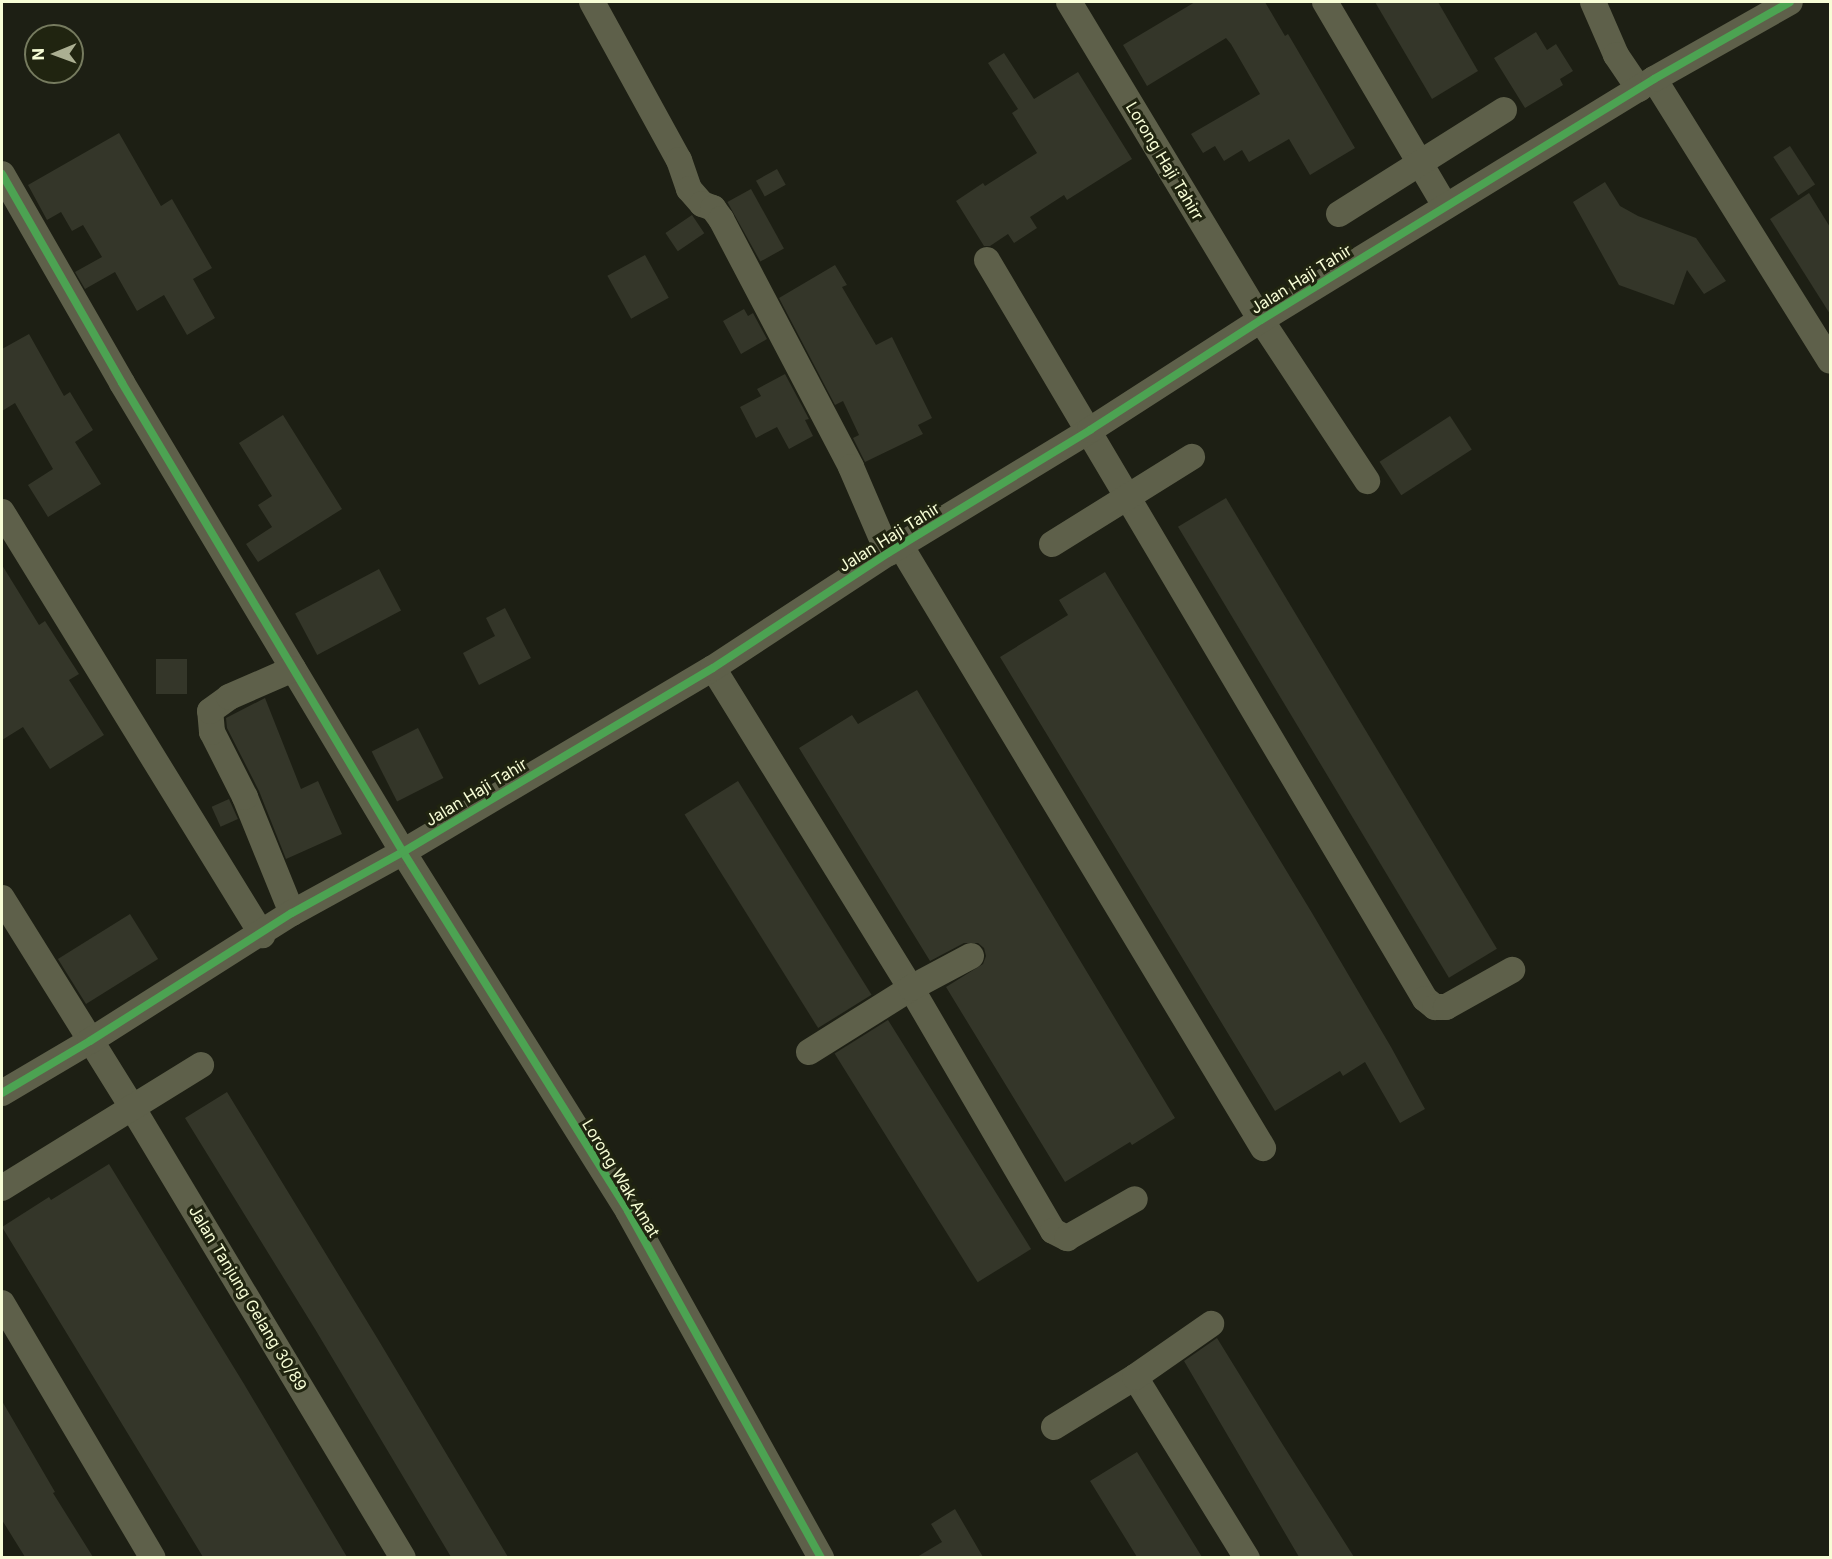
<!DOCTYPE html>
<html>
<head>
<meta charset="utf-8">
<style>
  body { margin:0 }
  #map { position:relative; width:1832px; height:1559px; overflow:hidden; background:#1d1f14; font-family:Inter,sans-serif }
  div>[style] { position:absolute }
  .building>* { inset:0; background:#343629; transform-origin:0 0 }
  .minor>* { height:26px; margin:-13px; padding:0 13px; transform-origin:13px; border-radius:13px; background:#5e604a }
  .cycleway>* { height:8px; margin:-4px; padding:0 4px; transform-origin:4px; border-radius:4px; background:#4ca352 }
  span { translate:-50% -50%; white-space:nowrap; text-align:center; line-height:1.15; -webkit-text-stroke:6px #202410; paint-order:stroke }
  .street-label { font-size:16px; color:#f7fdd6 }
  .frame { position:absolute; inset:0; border:3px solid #f7fdd6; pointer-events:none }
  .north { position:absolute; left:24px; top:24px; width:60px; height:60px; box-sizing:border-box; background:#202410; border:2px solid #767b5f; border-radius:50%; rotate:269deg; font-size:16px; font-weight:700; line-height:24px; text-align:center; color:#f7fdd6 }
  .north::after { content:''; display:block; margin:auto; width:21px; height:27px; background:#abaf92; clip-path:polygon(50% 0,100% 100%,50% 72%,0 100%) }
</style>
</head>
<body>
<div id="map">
  <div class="building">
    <i style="clip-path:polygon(1195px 2px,1265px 2px,1285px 36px,1288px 34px,1355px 148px,1310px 175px,1289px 139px,1249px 162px,1242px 150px,1224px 161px,1215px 146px,1203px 153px,1191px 134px,1260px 94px,1231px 44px,1226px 38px,1147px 86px,1123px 45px)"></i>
    <i style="clip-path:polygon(1375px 2px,1438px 2px,1478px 71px,1432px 99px)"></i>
    <i style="clip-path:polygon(1536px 32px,1547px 50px,1556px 44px,1573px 71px,1560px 79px,1563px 85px,1525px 108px,1494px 58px)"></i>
    <i style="clip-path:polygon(1004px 53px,1034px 99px,1078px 72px,1132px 159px,1067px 200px,1064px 195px,1030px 217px,1037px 228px,1014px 243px,1008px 234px,990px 246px,984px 246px,956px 201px,983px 183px,985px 186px,1037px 153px,1012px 113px,1018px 109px,988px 63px)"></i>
    <i style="clip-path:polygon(119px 133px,161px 206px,172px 199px,212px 268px,193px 279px,215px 318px,187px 335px,164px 295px,137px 311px,115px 272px,85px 289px,75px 272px,102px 257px,83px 225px,72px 231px,61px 212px,47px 220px,28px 185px)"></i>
    <i style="left:1790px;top:146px;width:46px;height:20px;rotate:57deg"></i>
    <i style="left:777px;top:169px;width:18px;height:24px;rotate:61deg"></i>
    <i style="clip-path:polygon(1605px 182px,1620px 206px,1638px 216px,1696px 238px,1726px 281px,1704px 294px,1687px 270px,1674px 305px,1619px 285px,1573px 202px)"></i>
    <i style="left:751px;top:189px;width:68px;height:27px;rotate:61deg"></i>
    <i style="clip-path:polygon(1809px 193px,1830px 227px,1830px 314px,1770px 219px)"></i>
    <i style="left:692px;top:215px;width:22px;height:32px;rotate:56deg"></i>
    <i style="left:645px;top:255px;width:49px;height:43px;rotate:61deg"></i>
    <i style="clip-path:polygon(835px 265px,847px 285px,842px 287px,876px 345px,892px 337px,932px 418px,918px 425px,923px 434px,865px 462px,853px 438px,859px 435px,843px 401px,835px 405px,779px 298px)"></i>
    <i style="clip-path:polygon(744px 309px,748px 316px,753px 313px,767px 339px,741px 354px,723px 321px)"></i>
    <i style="clip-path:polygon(29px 334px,64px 396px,70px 392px,93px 430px,75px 442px,101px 484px,48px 517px,28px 485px,53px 469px,15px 403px,2px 411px,2px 349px)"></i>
    <i style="clip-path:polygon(785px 374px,809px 419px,805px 420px,813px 436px,789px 449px,777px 427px,756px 438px,740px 407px,761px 396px,757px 389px)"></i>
    <i style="clip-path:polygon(283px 415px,342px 509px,258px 562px,246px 544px,272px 527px,258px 505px,272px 496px,239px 443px)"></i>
    <i style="left:1450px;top:416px;width:40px;height:84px;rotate:57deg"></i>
    <i style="left:1226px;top:498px;width:526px;height:56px;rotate:59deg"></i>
    <i style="clip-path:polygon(2px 565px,39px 625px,45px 621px,79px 674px,69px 680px,104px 735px,50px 769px,23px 727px,2px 740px)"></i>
    <i style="left:379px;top:569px;width:47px;height:95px;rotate:62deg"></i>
    <i style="clip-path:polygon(1105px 572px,1312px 913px,1391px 1047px,1425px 1109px,1400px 1123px,1365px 1062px,1343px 1076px,1340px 1071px,1275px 1111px,1000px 657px,1068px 615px,1059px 600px)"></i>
    <i style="clip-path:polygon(505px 608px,531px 658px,479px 685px,463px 653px,495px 636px,486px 618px)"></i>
    <i style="left:187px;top:659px;width:35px;height:31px;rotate:90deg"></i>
    <i style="clip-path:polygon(917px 690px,1175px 1118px,1132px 1145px,1130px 1142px,1065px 1182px,946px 987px,983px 964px,986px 956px,984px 948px,978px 943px,964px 943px,930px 961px,799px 748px,852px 715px,858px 724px)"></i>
    <i style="clip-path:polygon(265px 698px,301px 789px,318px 781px,342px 834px,286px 859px,259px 791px,227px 728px,226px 718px)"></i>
    <i style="left:418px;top:728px;width:56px;height:52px;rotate:63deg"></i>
    <i style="left:738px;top:781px;width:252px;height:63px;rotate:58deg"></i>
    <i style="left:229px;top:799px;width:22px;height:19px;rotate:66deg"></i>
    <i style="left:130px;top:914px;width:53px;height:85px;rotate:58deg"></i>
    <i style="left:888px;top:1020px;width:270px;height:63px;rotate:58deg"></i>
    <i style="clip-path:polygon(227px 1092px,379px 1341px,508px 1557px,451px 1557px,315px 1329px,185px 1118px)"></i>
    <i style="clip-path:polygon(109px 1164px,244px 1384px,347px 1557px,203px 1557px,2px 1227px,49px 1197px,51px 1200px)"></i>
    <i style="clip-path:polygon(1217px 1338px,1283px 1445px,1354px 1557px,1299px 1557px,1184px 1361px)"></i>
    <i style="clip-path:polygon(2px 1401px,55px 1492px,53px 1493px,93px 1557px,25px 1557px,2px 1520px)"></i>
    <i style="clip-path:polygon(1137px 1452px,1171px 1507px,1202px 1557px,1137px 1557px,1090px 1481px)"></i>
    <i style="clip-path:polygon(955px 1509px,983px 1557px,917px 1557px,942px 1542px,931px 1524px)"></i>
  </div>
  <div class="minor">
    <i style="left:592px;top:2px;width:180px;rotate:61.2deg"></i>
    <i style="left:679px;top:160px;width:31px;rotate:71deg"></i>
    <i style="left:689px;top:189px;width:20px;rotate:49deg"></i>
    <i style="left:702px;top:204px;width:12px;rotate:20deg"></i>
    <i style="left:713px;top:208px;width:14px;rotate:54deg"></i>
    <i style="left:721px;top:219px;width:280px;rotate:62.3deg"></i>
    <i style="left:851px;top:467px;width:94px;rotate:66.7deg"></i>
    <i style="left:1069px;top:2px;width:371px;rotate:58.9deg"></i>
    <i style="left:1261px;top:320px;width:193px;rotate:56.6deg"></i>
    <i style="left:1325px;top:2px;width:237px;rotate:59.5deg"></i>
    <i style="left:1593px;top:2px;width:58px;rotate:66.5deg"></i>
    <i style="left:1616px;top:55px;width:41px;rotate:55.9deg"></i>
    <i style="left:1654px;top:79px;width:332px;rotate:58deg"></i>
    <i style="left:2px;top:174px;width:241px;rotate:60.1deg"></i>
    <i style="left:122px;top:383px;width:547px;rotate:59.07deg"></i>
    <i style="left:403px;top:852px;width:424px;rotate:57.9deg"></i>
    <i style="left:628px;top:1211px;width:397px;rotate:60.9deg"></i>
    <i style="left:1339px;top:214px;width:195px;rotate:-32.2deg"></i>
    <i style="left:987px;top:260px;width:859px;rotate:59.35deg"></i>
    <i style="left:1425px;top:999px;width:13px;rotate:39deg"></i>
    <i style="left:1435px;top:1007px;width:11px"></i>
    <i style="left:1446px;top:1007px;width:76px;rotate:-29.3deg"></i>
    <i style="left:2px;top:512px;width:497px;rotate:58.4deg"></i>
    <i style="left:1052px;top:544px;width:165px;rotate:-31.9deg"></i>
    <i style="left:900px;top:545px;width:704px;rotate:58.95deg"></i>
    <i style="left:713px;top:668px;width:376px;rotate:58.3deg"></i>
    <i style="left:911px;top:988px;width:281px;rotate:59.7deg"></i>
    <i style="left:1053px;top:1231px;width:16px;rotate:27deg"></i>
    <i style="left:1067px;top:1238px;width:78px;rotate:-29.8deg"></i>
    <i style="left:2px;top:898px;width:246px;rotate:58.1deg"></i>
    <i style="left:132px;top:1107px;width:526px;rotate:59deg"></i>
    <i style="left:292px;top:913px;width:125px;rotate:-112.1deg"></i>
    <i style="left:245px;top:797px;width:73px;rotate:-116.9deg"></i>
    <i style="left:212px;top:732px;width:21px;rotate:-95deg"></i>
    <i style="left:210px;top:711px;width:24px;rotate:-36deg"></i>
    <i style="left:229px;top:697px;width:70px;rotate:-23.6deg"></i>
    <i style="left:809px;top:1052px;width:120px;rotate:-32.1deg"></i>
    <i style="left:911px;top:988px;width:68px;rotate:-28.1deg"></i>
    <i style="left:2px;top:1093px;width:102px;rotate:-30.6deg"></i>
    <i style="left:90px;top:1041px;width:239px;rotate:-32.4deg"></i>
    <i style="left:292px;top:913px;width:127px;rotate:-28.8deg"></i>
    <i style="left:403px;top:852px;width:360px;rotate:-30.7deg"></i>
    <i style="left:713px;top:668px;width:209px;rotate:-33.3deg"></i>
    <i style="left:888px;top:553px;width:237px;rotate:-31.3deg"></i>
    <i style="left:1090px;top:430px;width:203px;rotate:-32.8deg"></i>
    <i style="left:1261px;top:320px;width:461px;rotate:-31.5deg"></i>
    <i style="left:1654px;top:79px;width:156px;rotate:-29.5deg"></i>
    <i style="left:2px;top:1188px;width:234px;rotate:-31.7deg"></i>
    <i style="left:2px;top:1303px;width:296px;rotate:59.4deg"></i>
    <i style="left:1135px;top:1377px;width:213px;rotate:58.3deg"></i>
    <i style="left:1054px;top:1427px;width:95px;rotate:-31.7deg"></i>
    <i style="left:1135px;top:1377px;width:93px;rotate:-34.9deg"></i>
  </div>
  <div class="cycleway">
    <i style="left:2px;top:174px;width:241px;rotate:60.1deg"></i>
    <i style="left:122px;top:383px;width:547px;rotate:59.07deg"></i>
    <i style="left:403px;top:852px;width:424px;rotate:57.9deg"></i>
    <i style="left:628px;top:1211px;width:397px;rotate:60.9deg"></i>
    <i style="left:2px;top:1093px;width:102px;rotate:-30.6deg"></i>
    <i style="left:90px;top:1041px;width:239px;rotate:-32.4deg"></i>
    <i style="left:292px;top:913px;width:127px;rotate:-28.8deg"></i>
    <i style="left:403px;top:852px;width:360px;rotate:-30.7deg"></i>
    <i style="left:713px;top:668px;width:209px;rotate:-33.3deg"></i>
    <i style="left:888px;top:553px;width:237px;rotate:-31.3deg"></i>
    <i style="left:1090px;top:430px;width:203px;rotate:-32.8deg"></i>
    <i style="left:1261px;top:320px;width:461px;rotate:-31.5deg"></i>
    <i style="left:1654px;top:79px;width:156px;rotate:-29.5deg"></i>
  </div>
  <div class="street-label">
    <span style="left:1165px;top:161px;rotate:59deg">Lorong Haji Tahirr</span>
    <span style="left:1301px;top:279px;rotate:-32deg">Jalan Haji Tahir</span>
    <span style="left:889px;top:537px;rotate:-32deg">Jalan Haji Tahir</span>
    <span style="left:476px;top:792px;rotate:-31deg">Jalan Haji Tahir</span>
    <span style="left:621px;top:1178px;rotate:59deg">Lorong Wak Amat</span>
    <span style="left:248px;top:1298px;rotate:59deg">Jalan Tanjung Gelang 30/89</span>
  </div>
  <div class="frame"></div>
  <div class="north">N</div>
</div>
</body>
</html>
